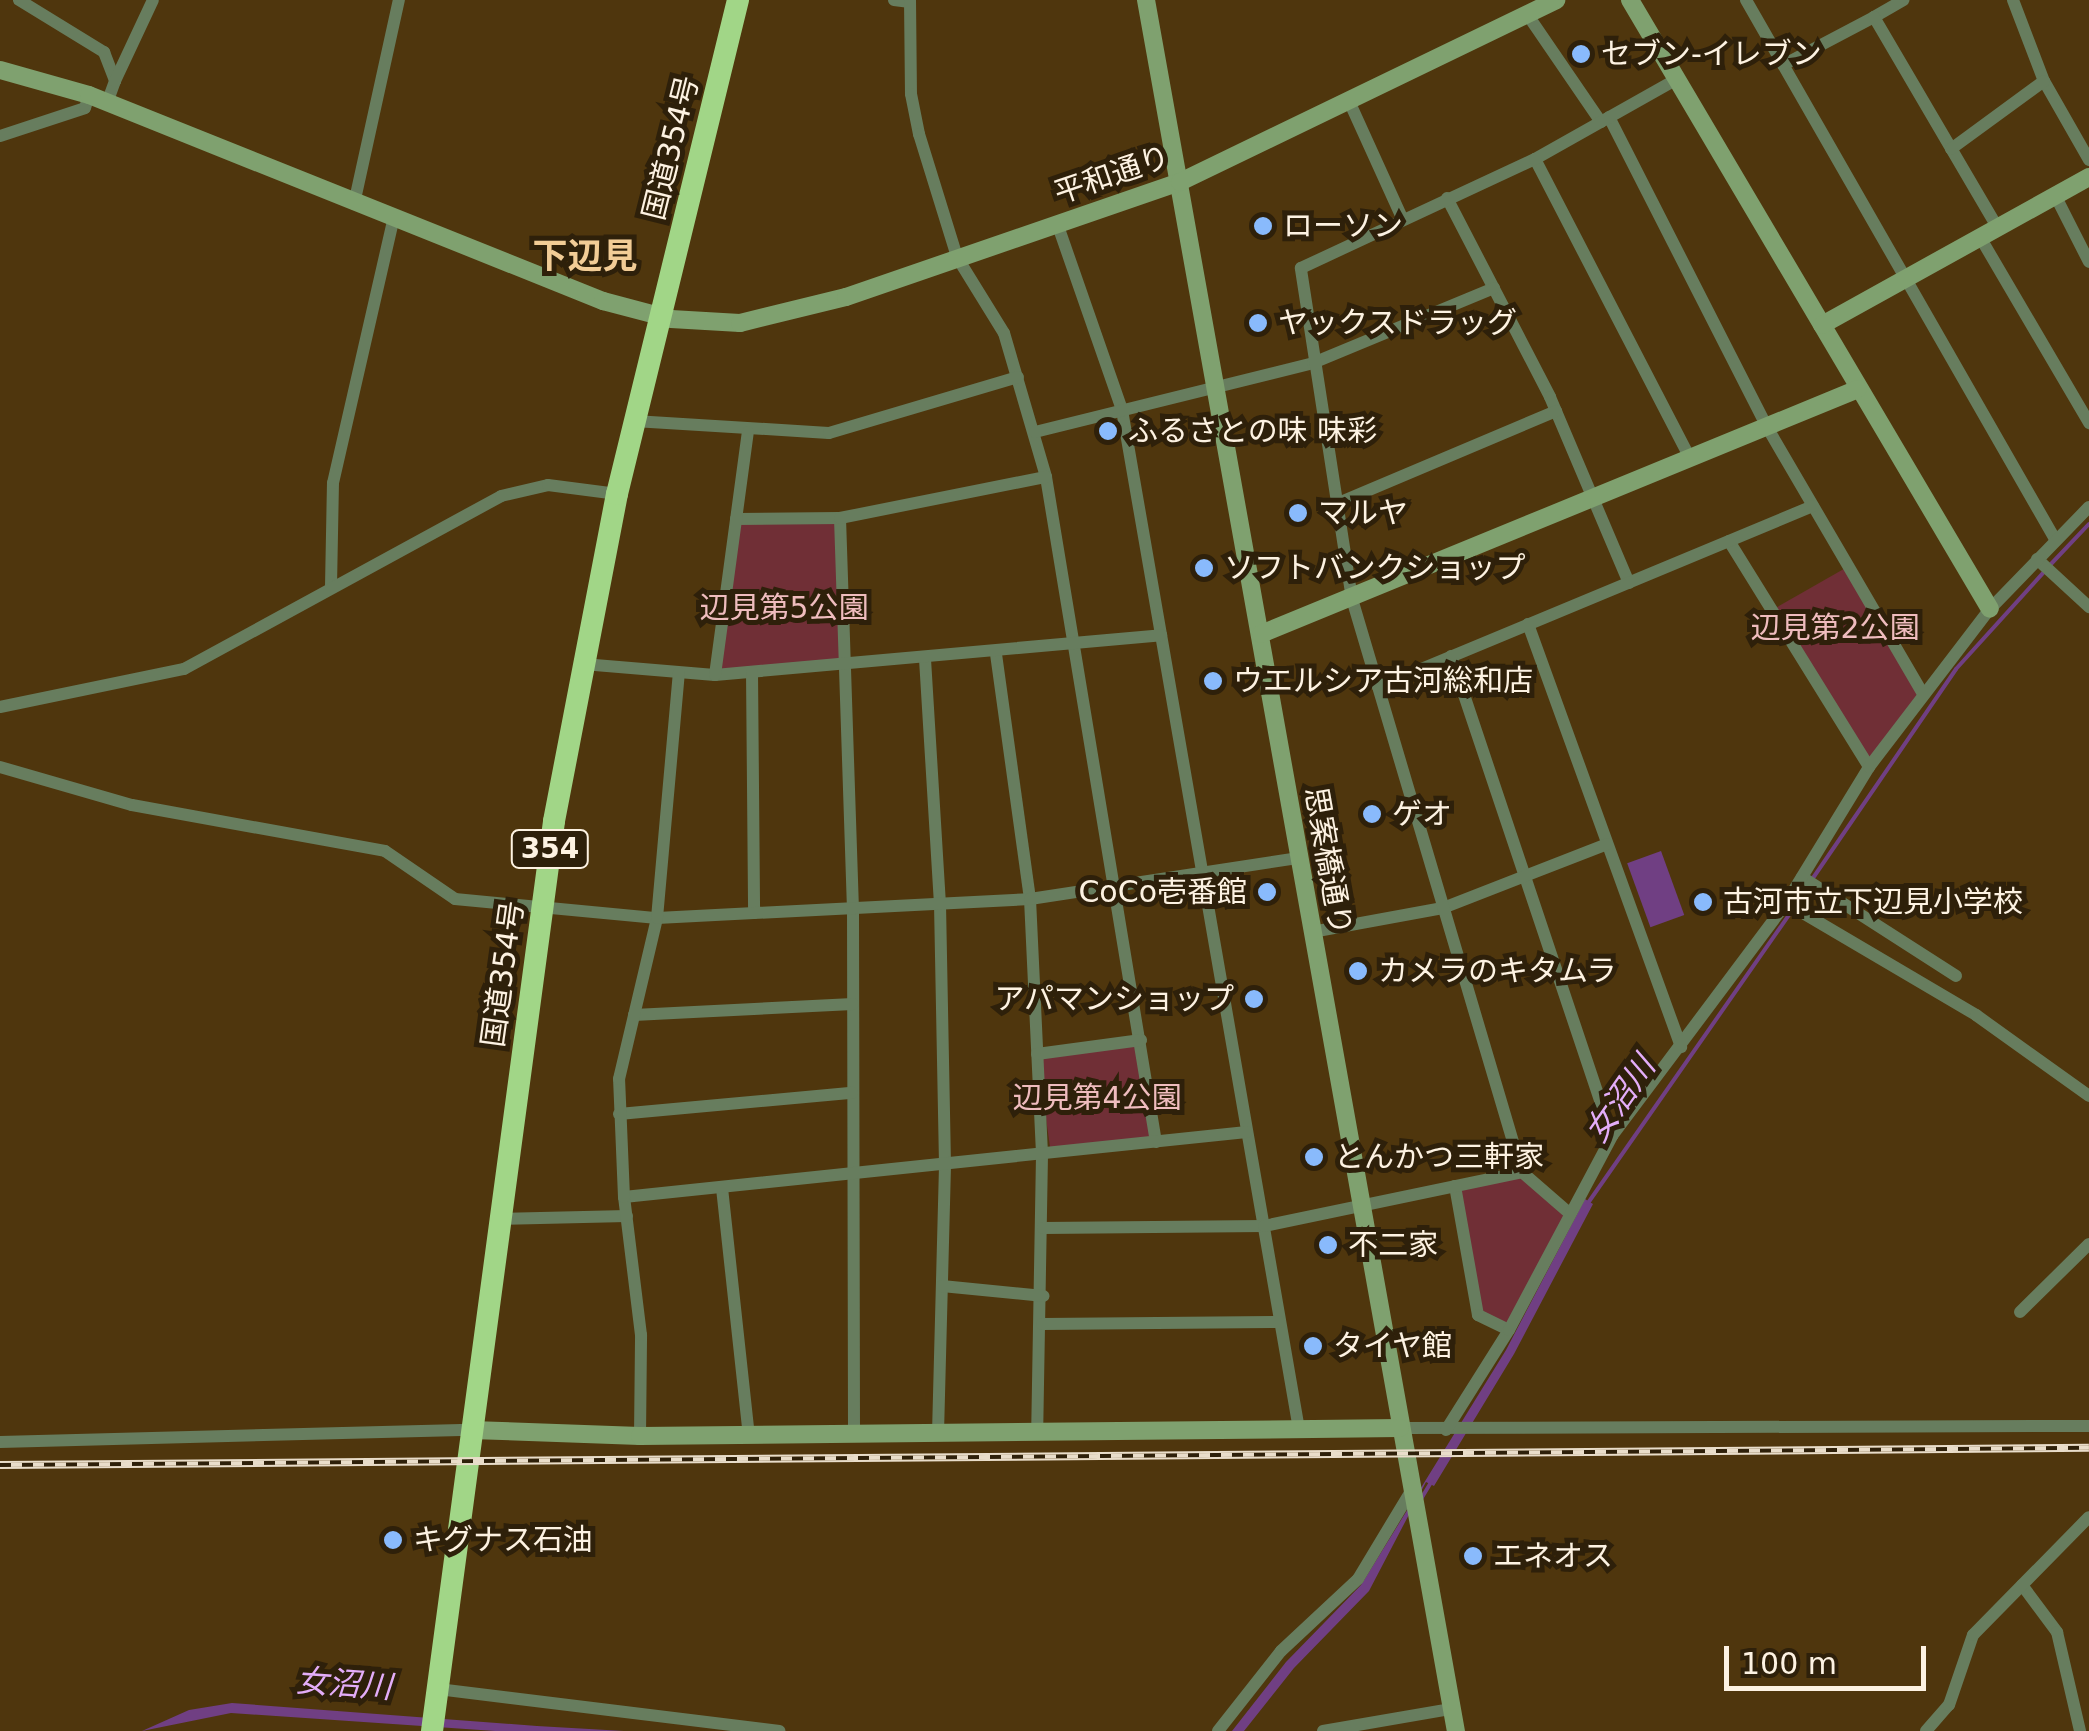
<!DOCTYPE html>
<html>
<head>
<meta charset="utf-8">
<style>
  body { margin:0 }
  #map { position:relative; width:2089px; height:1731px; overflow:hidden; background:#4f360d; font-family:"DejaVu Sans","Noto Sans JP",sans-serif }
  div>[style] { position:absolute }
  .green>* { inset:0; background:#702f36; transform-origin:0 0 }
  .water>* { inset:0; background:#703f83; transform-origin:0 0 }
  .stream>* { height:4px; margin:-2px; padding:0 2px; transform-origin:2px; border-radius:2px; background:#703f83 }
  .street>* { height:12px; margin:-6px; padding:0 6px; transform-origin:6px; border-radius:6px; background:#677d5e }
  .secondary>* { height:18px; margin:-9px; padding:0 9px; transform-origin:9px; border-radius:9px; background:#7fa16f }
  .highway>* { height:22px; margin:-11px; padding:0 11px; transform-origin:11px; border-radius:11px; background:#a1d687 }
  .rail>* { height:8px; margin-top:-4px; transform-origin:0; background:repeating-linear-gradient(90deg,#2e200a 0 11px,#e9ddca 0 22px); box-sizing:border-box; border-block:2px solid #e9ddca }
  .dots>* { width:28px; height:28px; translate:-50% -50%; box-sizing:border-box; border:5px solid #2e200a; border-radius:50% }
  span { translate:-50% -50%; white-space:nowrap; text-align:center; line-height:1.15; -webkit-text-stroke:10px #2e200a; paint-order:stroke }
  .shield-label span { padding:2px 8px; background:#2e200a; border:2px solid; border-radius:8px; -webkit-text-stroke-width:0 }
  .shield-label { font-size:28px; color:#fdf2e2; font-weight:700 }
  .poi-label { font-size:30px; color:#fdf2e2 }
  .left { translate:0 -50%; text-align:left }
  .right { translate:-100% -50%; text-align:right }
  .street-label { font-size:30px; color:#fdf2e2 }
  .park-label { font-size:30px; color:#efbcbe }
  .water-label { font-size:32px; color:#e3adf9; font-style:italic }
  .quarter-label { font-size:35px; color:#f2cc96; font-weight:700 }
  .scale { position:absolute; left:1724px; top:1646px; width:202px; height:45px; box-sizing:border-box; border:5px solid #fdf2e2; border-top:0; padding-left:12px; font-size:30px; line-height:35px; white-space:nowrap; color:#fdf2e2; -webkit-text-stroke:8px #2e200a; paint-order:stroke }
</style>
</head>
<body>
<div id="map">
  <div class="green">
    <i style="clip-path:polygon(840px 518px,845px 665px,715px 675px,736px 519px)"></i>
    <i style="clip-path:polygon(1849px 566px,1923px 694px,1869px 767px,1772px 610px)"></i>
    <i style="left:1141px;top:1040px;width:103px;height:105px;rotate:82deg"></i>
    <i style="clip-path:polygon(1522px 1172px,1568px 1212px,1509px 1330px,1478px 1315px,1455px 1186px)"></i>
  </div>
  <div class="water">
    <i style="left:1661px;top:851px;width:68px;height:36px;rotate:70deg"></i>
    <i style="clip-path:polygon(1585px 1199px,1593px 1204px,1514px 1354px,1434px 1486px,1426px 1482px,1369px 1591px,1294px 1668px,1244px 1731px,1232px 1731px,1286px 1662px,1361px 1585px,1506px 1350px)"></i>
    <i style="clip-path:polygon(232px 1703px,537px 1726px,624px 1731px,495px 1731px,231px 1713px,142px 1731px,189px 1710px)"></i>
  </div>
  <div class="stream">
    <i style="left:2051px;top:564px;width:55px;rotate:-46.5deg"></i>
    <i style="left:1813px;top:878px;width:253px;rotate:-55.6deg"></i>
    <i style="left:1956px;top:669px;width:132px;rotate:-47.8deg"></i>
    <i style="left:1797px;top:904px;width:21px;rotate:-59deg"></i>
    <i style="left:1588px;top:1203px;width:355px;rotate:-55.1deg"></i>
    <i style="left:1421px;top:1499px;width:21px;rotate:-59deg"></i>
  </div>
  <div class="street">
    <i style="left:19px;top:0;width:100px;rotate:31.5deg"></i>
    <i style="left:104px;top:52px;width:31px;rotate:69deg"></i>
    <i style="left:115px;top:81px;width:23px;rotate:110deg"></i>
    <i style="left:894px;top:0;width:16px;rotate:7deg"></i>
    <i style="left:910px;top:0;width:94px;rotate:89.4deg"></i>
    <i style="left:911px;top:94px;width:41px;rotate:78.7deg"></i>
    <i style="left:919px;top:134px;width:129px;rotate:72.8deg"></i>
    <i style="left:957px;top:257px;width:89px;rotate:58.3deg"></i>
    <i style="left:1004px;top:333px;width:150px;rotate:73.7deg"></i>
    <i style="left:1046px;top:477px;width:674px;rotate:80.61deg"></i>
    <i style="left:1746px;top:0;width:621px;rotate:60.18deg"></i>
    <i style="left:2013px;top:0;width:87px;rotate:69.1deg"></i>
    <i style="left:2044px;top:81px;width:91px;rotate:60.3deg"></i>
    <i style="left:1527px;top:14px;width:131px;rotate:55.6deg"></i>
    <i style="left:1874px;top:17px;width:34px;rotate:-30deg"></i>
    <i style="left:1783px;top:65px;width:103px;rotate:-27.8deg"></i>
    <i style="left:1874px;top:17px;width:243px;rotate:59.6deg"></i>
    <i style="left:115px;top:81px;width:89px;rotate:-64.9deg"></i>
    <i style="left:1349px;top:101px;width:128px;rotate:65.6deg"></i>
    <i style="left:1609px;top:117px;width:348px;rotate:63deg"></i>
    <i style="left:1767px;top:427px;width:309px;rotate:59.7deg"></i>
    <i style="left:0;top:136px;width:89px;rotate:-18.2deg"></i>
    <i style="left:85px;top:108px;width:14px;rotate:-73deg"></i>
    <i style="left:1951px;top:149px;width:115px;rotate:-36.2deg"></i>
    <i style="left:1535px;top:159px;width:337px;rotate:62.6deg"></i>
    <i style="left:2055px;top:195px;width:75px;rotate:63.1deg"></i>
    <i style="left:1447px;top:198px;width:224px;rotate:62.6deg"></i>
    <i style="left:1550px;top:397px;width:202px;rotate:67deg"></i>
    <i style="left:354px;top:204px;width:209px;rotate:-77.6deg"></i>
    <i style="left:1057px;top:223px;width:198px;rotate:70.8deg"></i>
    <i style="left:1122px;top:410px;width:1034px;rotate:80.15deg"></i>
    <i style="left:1980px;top:237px;width:216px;rotate:59.6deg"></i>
    <i style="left:634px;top:421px;width:195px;rotate:3.5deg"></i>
    <i style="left:829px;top:433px;width:197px;rotate:-16.5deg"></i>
    <i style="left:1035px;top:432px;width:286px;rotate:-13.9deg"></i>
    <i style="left:1313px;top:363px;width:196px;rotate:-22.5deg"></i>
    <i style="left:1336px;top:504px;width:239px;rotate:-22.9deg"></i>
    <i style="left:840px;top:518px;width:390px;rotate:88.1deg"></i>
    <i style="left:853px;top:908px;width:527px;rotate:89.89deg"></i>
    <i style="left:736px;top:519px;width:104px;rotate:-0.6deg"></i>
    <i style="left:840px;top:518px;width:210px;rotate:-11.3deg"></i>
    <i style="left:1729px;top:541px;width:266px;rotate:58.2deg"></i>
    <i style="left:2037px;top:559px;width:71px;rotate:42.7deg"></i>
    <i style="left:331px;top:586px;width:103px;rotate:-88.9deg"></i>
    <i style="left:333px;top:483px;width:270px;rotate:-77.1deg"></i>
    <i style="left:1528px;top:624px;width:450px;rotate:70.1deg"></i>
    <i style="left:996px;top:654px;width:247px;rotate:82.1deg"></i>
    <i style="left:1030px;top:899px;width:256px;rotate:87.3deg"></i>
    <i style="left:1042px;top:1155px;width:275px;rotate:91deg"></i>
    <i style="left:1451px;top:656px;width:506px;rotate:71.46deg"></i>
    <i style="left:925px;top:659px;width:245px;rotate:86.5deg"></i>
    <i style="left:940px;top:904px;width:262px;rotate:88.9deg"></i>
    <i style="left:945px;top:1166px;width:265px;rotate:91.5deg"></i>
    <i style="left:583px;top:664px;width:132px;rotate:4.8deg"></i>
    <i style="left:715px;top:675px;width:448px;rotate:-5.1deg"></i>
    <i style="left:752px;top:672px;width:241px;rotate:89.5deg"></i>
    <i style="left:715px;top:675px;width:245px;rotate:-82.3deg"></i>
    <i style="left:1378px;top:687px;width:471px;rotate:-22.6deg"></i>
    <i style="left:0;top:707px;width:188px;rotate:-11.7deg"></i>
    <i style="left:184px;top:669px;width:361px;rotate:-28.6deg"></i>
    <i style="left:501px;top:496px;width:48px;rotate:-13.2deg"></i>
    <i style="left:548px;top:485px;width:70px;rotate:7.4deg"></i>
    <i style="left:0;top:767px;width:137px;rotate:16.1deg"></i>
    <i style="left:132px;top:805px;width:257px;rotate:10.3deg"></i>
    <i style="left:385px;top:851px;width:85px;rotate:34.4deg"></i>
    <i style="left:455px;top:899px;width:203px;rotate:5.4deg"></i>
    <i style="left:657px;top:918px;width:373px;rotate:-2.9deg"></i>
    <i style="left:1030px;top:899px;width:272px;rotate:-8.7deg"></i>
    <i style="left:1802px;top:877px;width:183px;rotate:32.7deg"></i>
    <i style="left:1786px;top:903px;width:221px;rotate:30.5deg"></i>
    <i style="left:1976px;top:1015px;width:139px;rotate:35.6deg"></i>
    <i style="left:1312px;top:932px;width:133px;rotate:-10.4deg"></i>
    <i style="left:1443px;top:908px;width:176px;rotate:-21.3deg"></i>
    <i style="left:634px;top:1015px;width:219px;rotate:-2.9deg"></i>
    <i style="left:1037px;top:1054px;width:105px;rotate:-7.7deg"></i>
    <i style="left:619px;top:1114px;width:234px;rotate:-5.2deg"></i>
    <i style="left:1455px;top:1186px;width:131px;rotate:79.9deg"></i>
    <i style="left:1478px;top:1315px;width:34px;rotate:26deg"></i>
    <i style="left:722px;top:1188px;width:248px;rotate:83.8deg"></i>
    <i style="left:624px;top:1197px;width:626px;rotate:-5.96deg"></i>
    <i style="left:1568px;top:1212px;width:61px;rotate:-139deg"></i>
    <i style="left:1522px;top:1172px;width:598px;rotate:-106.52deg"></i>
    <i style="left:1352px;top:599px;width:335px;rotate:-98.8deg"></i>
    <i style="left:1301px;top:268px;width:258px;rotate:-25deg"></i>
    <i style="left:1535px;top:159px;width:163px;rotate:-29.4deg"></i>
    <i style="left:499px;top:1219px;width:128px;rotate:-1.3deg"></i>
    <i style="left:1043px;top:1228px;width:221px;rotate:-0.5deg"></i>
    <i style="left:1264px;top:1226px;width:264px;rotate:-11.8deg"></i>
    <i style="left:942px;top:1286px;width:102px;rotate:5.6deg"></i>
    <i style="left:2020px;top:1312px;width:97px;rotate:-44.6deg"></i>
    <i style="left:1042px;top:1324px;width:238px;rotate:-0.5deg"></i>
    <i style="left:1400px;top:1428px;width:689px;rotate:-0.17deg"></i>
    <i style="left:1446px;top:1430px;width:118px;rotate:-57.8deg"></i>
    <i style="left:1509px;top:1330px;width:220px;rotate:-62deg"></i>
    <i style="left:1612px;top:1136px;width:291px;rotate:-53.2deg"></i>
    <i style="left:1786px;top:903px;width:159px;rotate:-58.6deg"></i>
    <i style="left:1869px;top:767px;width:199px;rotate:-52.6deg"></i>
    <i style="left:1990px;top:609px;width:142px;rotate:-45.9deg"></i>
    <i style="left:640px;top:1436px;width:101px;rotate:-89.4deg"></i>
    <i style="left:641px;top:1335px;width:139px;rotate:-97deg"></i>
    <i style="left:624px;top:1197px;width:118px;rotate:-92.4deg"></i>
    <i style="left:619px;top:1079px;width:165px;rotate:-76.7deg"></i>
    <i style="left:657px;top:918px;width:246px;rotate:-84.9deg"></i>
    <i style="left:0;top:1442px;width:471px;rotate:-1.5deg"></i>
    <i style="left:2022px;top:1585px;width:59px;rotate:53.3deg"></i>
    <i style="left:2057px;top:1632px;width:102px;rotate:76.9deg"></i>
    <i style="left:438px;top:1689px;width:344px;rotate:7deg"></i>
    <i style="left:1218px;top:1731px;width:102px;rotate:-51.8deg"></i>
    <i style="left:1281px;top:1651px;width:105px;rotate:-43.1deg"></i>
    <i style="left:1358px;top:1579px;width:103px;rotate:-58.9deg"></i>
    <i style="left:1323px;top:1731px;width:130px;rotate:-9.8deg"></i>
    <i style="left:1926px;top:1731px;width:35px;rotate:-49deg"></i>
    <i style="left:1949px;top:1705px;width:74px;rotate:-71.1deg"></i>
    <i style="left:1973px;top:1635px;width:165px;rotate:-45.5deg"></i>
  </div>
  <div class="secondary">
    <i style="left:1146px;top:0;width:1759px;rotate:79.85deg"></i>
    <i style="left:1630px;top:0;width:707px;rotate:59.41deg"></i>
    <i style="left:0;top:70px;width:92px;rotate:15.7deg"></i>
    <i style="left:89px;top:95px;width:554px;rotate:21.84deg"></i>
    <i style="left:603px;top:301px;width:70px;rotate:14.8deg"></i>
    <i style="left:671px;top:319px;width:69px;rotate:3.3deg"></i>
    <i style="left:740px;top:323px;width:109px;rotate:-13.8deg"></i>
    <i style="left:846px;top:297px;width:353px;rotate:-19deg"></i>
    <i style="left:1180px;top:182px;width:418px;rotate:-25.8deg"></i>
    <i style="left:1822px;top:325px;width:305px;rotate:-29deg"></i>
    <i style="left:1261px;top:634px;width:645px;rotate:-22.31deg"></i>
    <i style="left:471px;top:1430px;width:169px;rotate:2deg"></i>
    <i style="left:640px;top:1436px;width:760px;rotate:-0.6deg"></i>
  </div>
  <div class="highway">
    <i style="left:432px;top:1731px;width:918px;rotate:-82.36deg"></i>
    <i style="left:554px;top:821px;width:333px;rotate:-79.1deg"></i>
    <i style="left:617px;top:494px;width:509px;rotate:-76.24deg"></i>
  </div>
  <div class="rail">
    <i style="left:0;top:1465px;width:2089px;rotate:-0.47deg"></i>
  </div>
  <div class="dots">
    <i style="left:1581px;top:54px;background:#89bafc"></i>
    <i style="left:1263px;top:226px;background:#89bafc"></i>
    <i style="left:1258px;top:323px;background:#89bafc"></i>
    <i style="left:1108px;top:431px;background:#89bafc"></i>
    <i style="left:1298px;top:513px;background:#89bafc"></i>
    <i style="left:1204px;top:568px;background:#89bafc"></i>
    <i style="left:1213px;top:681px;background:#89bafc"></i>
    <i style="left:1372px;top:814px;background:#89bafc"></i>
    <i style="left:1267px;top:892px;background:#89bafc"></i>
    <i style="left:1703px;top:902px;background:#89bafc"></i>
    <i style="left:1358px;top:971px;background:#89bafc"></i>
    <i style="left:1254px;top:999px;background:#89bafc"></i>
    <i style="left:1314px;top:1157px;background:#89bafc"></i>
    <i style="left:1328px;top:1245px;background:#89bafc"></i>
    <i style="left:1313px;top:1346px;background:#89bafc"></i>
    <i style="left:393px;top:1540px;background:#89bafc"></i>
    <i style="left:1473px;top:1556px;background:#89bafc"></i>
  </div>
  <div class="shield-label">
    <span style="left:550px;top:849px">354</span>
  </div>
  <div class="poi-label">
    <span class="left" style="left:1601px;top:54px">セブン-イレブン</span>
    <span class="left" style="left:1283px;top:226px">ローソン</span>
    <span class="left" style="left:1278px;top:323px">ヤックスドラッグ</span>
    <span class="left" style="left:1128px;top:431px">ふるさとの味 味彩</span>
    <span class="left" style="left:1318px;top:513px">マルヤ</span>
    <span class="left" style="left:1224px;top:568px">ソフトバンクショップ</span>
    <span class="left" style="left:1233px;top:681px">ウエルシア古河総和店</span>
    <span class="left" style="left:1392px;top:814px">ゲオ</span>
    <span class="right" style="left:1247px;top:892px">CoCo壱番館</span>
    <span class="left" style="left:1723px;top:902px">古河市立下辺見小学校</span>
    <span class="left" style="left:1378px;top:971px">カメラのキタムラ</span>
    <span class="right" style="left:1234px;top:999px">アパマンショップ</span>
    <span class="left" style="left:1334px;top:1157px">とんかつ三軒家</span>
    <span class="left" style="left:1348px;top:1245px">不二家</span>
    <span class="left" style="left:1333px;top:1346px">タイヤ館</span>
    <span class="left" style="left:413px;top:1540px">キグナス石油</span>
    <span class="left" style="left:1493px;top:1556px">エネオス</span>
  </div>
  <div class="street-label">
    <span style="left:671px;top:148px;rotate:-76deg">国道354号</span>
    <span style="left:1112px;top:175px;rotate:-19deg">平和通り</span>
    <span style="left:1328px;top:861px;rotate:80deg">思案橋通り</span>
    <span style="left:503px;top:974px;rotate:-82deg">国道354号</span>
  </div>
  <div class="park-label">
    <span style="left:784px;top:608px">辺見第5公園</span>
    <span style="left:1835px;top:628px">辺見第2公園</span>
    <span style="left:1097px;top:1098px">辺見第4公園</span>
  </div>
  <div class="water-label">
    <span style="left:1620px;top:1099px;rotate:-55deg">女沼川</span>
    <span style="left:344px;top:1684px;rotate:4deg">女沼川</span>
  </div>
  <div class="quarter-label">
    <span style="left:585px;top:256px">下辺見</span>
  </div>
  <div class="scale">100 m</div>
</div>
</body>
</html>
